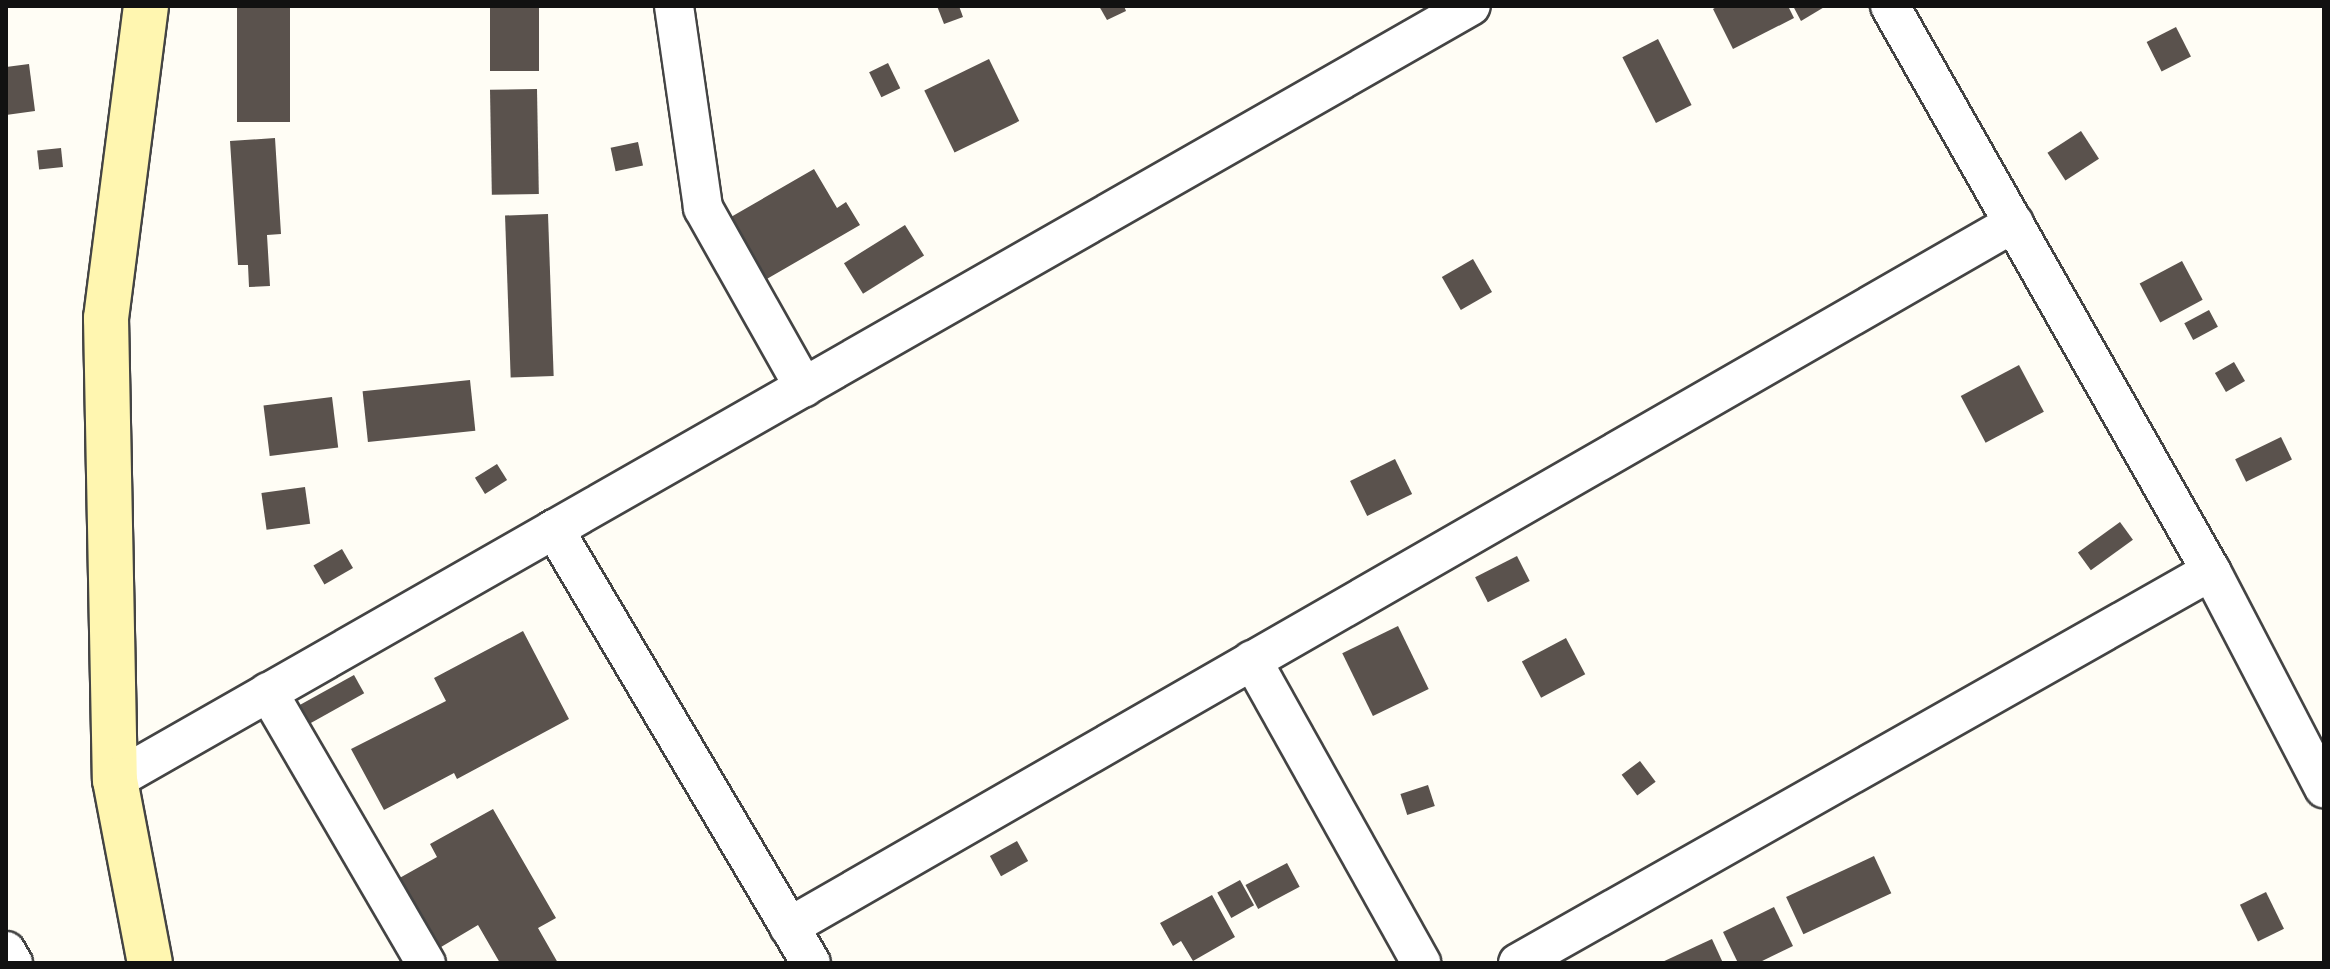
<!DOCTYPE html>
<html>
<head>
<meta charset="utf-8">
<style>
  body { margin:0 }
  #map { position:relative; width:2330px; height:969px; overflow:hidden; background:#fffdf5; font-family:"PT Serif",serif }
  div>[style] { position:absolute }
  .building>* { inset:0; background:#5a524d; transform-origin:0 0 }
  .roads { filter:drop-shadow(2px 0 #444) drop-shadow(-2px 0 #444) drop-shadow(0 2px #444) drop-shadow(0 -2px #444) }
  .minor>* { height:38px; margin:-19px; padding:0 19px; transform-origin:19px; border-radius:19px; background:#fff }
  .secondary>* { height:44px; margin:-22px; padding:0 22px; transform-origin:22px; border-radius:22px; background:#fff6b0 }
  span { translate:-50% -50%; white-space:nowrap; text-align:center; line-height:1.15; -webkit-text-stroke:8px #fff; paint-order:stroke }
  .frame { position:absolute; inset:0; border:8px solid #111; pointer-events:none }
</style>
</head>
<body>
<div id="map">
  <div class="building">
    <i style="left:237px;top:6px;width:53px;height:116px"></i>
    <i style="left:490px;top:6px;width:49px;height:65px"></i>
    <i style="clip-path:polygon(937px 6px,959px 6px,963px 17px,944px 24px)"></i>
    <i style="clip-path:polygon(1099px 6px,1124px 6px,1126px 11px,1107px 20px)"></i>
    <i style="clip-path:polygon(1718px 6px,1788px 6px,1794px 18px,1733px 49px,1713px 9px)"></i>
    <i style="clip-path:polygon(1793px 6px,1826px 6px,1801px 21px)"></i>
    <i style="left:2176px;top:27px;width:33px;height:33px;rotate:63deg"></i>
    <i style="left:1658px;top:39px;width:74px;height:40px;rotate:63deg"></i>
    <i style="left:989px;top:59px;width:69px;height:72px;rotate:64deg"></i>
    <i style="left:888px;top:63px;width:28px;height:21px;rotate:64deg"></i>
    <i style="clip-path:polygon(29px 64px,35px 111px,6px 115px,6px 67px)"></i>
    <i style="left:537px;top:89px;width:105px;height:47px;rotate:89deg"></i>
    <i style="left:2081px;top:131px;width:33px;height:40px;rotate:57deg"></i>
    <i style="clip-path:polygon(275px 138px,281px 234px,267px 235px,270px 286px,249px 287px,248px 265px,238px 265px,230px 141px)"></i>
    <i style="left:638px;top:142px;width:24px;height:28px;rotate:78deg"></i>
    <i style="left:61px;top:148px;width:19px;height:24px;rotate:84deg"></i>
    <i style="clip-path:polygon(814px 169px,837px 208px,846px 202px,860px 225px,760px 283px,724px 221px)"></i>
    <i style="left:548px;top:214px;width:162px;height:43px;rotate:88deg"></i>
    <i style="left:905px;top:225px;width:36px;height:72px;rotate:58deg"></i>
    <i style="left:1473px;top:259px;width:38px;height:36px;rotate:60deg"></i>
    <i style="left:2182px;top:261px;width:44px;height:48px;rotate:62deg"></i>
    <i style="left:2209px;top:310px;width:19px;height:28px;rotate:62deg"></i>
    <i style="left:2234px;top:362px;width:22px;height:22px;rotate:60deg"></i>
    <i style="left:2019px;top:365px;width:53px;height:66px;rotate:62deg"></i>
    <i style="left:470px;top:380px;width:51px;height:108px;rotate:84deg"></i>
    <i style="left:332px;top:397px;width:51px;height:69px;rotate:83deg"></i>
    <i style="left:2281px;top:437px;width:25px;height:51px;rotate:64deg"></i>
    <i style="left:1395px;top:459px;width:39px;height:50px;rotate:64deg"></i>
    <i style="left:497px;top:464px;width:19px;height:26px;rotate:58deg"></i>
    <i style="left:305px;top:487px;width:37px;height:44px;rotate:82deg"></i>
    <i style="left:2120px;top:522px;width:22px;height:52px;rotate:54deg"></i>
    <i style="left:342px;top:549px;width:22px;height:33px;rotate:60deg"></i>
    <i style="left:1517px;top:556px;width:28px;height:47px;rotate:63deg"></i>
    <i style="left:1398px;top:626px;width:70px;height:62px;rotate:64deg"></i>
    <i style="clip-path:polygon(523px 631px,569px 719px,457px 779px,454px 773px,384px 810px,351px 749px,446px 701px,434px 678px)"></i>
    <i style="left:1566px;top:638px;width:41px;height:50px;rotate:62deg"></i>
    <i style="left:354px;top:675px;width:21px;height:62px;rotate:61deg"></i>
    <i style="left:1640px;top:761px;width:26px;height:23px;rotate:53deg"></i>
    <i style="left:1428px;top:785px;width:22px;height:29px;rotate:72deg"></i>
    <i style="clip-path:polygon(493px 809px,556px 918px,538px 928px,558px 963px,500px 963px,478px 925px,436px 950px,396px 880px,437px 857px,430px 844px)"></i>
    <i style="left:1017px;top:841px;width:23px;height:31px;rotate:61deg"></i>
    <i style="left:1874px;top:856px;width:41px;height:97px;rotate:65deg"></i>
    <i style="left:1287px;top:863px;width:27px;height:47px;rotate:62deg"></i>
    <i style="left:1240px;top:880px;width:29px;height:26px;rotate:61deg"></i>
    <i style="left:2266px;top:892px;width:41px;height:29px;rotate:64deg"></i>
    <i style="clip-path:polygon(1212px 895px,1235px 937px,1193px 961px,1181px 941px,1173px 946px,1160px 923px)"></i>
    <i style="clip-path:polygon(1774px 907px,1793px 946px,1758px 963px,1738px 963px,1723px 932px)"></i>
    <i style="clip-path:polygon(1712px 939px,1723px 963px,1660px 963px)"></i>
  </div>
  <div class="roads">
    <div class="minor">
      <i style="left:674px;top:6px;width:204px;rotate:81.8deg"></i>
      <i style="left:703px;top:208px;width:206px;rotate:60.6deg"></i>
      <i style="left:1890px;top:6px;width:650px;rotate:60.4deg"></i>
      <i style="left:2211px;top:571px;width:245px;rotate:62.5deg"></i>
      <i style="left:554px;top:529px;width:504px;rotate:59.37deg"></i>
      <i style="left:1252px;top:660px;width:347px;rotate:60.8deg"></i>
      <i style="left:268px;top:692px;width:314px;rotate:59.8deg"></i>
      <i style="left:115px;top:780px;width:1561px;rotate:-29.72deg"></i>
      <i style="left:789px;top:927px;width:1413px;rotate:-29.89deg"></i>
      <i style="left:6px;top:951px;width:14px;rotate:60deg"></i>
      <i style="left:1518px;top:963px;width:796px;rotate:-29.49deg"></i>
    </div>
    <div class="secondary">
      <i style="left:146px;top:6px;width:315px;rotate:97.3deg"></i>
      <i style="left:106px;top:318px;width:462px;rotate:88.9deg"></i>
      <i style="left:115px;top:780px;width:186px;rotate:79.2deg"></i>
    </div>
  </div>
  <div class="frame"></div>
</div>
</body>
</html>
